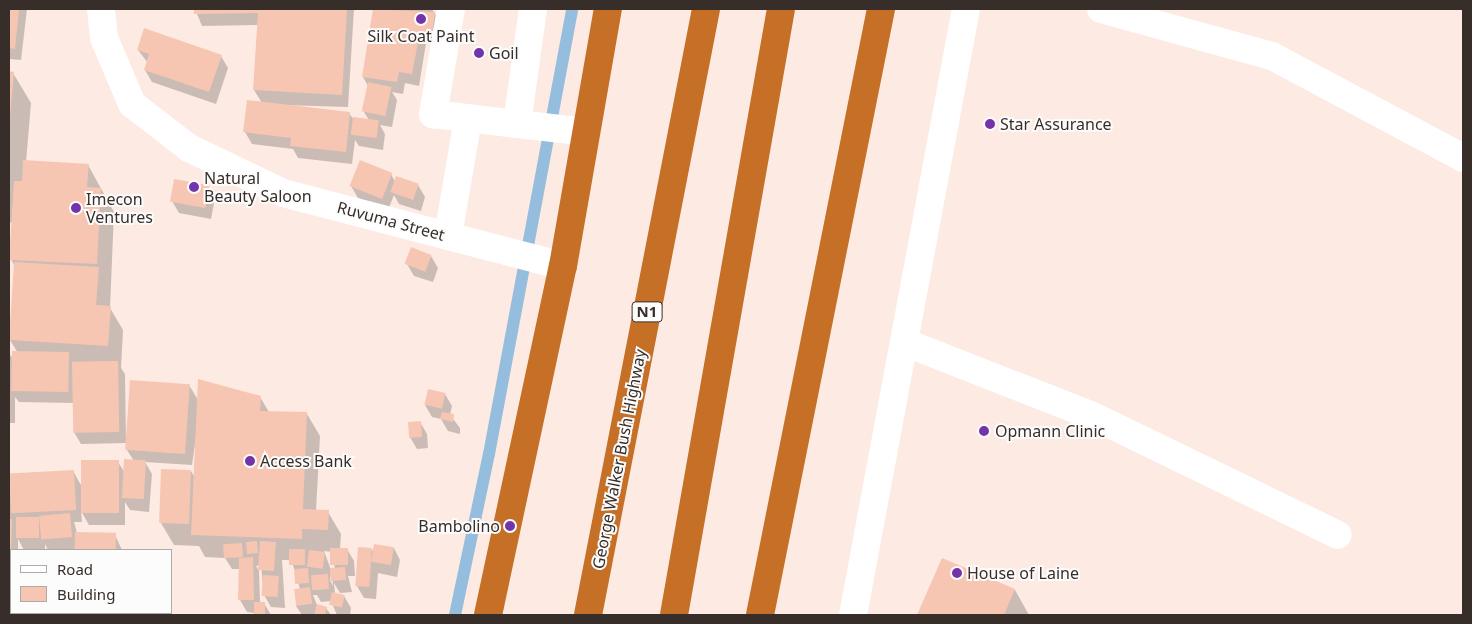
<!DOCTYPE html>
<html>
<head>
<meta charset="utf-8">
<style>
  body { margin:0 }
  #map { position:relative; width:1472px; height:624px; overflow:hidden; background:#fdeae2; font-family:"Noto Sans",sans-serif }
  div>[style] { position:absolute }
  .shadow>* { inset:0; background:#0003 }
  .stream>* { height:12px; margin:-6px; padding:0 6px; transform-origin:6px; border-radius:6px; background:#95bddd }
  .building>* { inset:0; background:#f7c6b2; transform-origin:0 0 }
  .minor>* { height:28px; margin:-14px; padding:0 14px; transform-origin:14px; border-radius:14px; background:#fff }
  .highway>* { height:28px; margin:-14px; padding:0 14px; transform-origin:14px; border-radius:14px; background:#c66f26 }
  .dots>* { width:14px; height:14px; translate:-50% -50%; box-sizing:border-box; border:2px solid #fcfcfc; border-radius:50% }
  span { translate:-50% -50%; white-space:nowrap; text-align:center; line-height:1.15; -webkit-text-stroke:4px #fcfcfc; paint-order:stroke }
  .shield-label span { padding:1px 4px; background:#fcfcfc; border:1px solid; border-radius:4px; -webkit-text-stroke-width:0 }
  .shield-label { font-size:15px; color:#372e2a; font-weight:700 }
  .poi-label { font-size:16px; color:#372e2a }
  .left { translate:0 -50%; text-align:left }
  .right { translate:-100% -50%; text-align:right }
  .street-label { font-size:16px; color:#372e2a }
  .frame { position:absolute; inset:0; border:10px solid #372e2a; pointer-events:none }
  .legend { position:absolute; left:10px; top:549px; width:162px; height:65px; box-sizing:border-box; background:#fcfcfc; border:1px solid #adaaa8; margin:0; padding:6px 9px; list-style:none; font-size:15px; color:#372e2a }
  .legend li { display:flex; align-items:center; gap:10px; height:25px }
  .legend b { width:25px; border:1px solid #adaaa8 }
</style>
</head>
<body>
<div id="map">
  <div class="shadow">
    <i style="clip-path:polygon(9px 9px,27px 9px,21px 60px,9px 59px)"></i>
    <i style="clip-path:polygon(195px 9px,354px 9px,348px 107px,282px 105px,349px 113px,354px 120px,369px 120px,364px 112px,368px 86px,363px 77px,374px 9px,432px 9px,442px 25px,439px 45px,426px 43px,419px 86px,405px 83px,403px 94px,392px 92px,397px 100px,392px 127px,380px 125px,385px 134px,383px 150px,359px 146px,355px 140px,352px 164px,298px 158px,293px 149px,252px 144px,245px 132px,262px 103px,254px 90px,258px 25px,202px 26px)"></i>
    <i style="clip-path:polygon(138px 50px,221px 56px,228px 68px,216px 104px,152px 82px,145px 70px,148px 63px)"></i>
    <i style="clip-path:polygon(9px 72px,13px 73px,31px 103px,26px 162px,88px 165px,114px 212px,110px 308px,123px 330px,121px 368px,125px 374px,126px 443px,81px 444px,74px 432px,74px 403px,19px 402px,15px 397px,15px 423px,9px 423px,9px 353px,13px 359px,18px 353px,10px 340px,15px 267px,11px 259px,13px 223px,9px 222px)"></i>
    <i style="clip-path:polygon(391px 174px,395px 182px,418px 185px,425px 197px,421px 211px,399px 204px,394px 195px,388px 210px,358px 198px,351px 186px)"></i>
    <i style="clip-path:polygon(208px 186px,215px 198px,211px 219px,179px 213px,172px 201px)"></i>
    <i style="clip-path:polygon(431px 256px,438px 268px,433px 282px,414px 276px,407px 264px)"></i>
    <i style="clip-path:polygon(evenodd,189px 385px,198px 400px,260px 397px,269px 412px,307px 414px,320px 436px,316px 511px,328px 512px,341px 534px,340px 549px,347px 549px,354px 561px,355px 576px,348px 576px,352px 592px,340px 593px,334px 583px,335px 594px,344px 596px,351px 608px,350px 615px,337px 615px,331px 601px,321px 602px,317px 595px,313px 595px,317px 605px,326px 608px,331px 615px,302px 615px,296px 606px,300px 589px,296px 574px,291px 560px,282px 560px,285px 608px,271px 607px,264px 595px,261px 565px,256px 566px,259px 571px,260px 603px,264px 603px,271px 615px,247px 612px,240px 600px,240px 569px,232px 569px,225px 558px,205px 557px,199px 546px,174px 545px,161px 523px,191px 471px,195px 478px,197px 430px,192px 465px,145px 462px,152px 474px,149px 512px,130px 510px,125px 502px,125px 525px,89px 525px,81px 511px,82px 522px,74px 522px,77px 533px,115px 535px,122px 550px,48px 550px,45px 544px,45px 550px,24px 550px,18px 539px,18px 550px,11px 550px,9px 567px,9px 474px,73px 471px,82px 487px,118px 462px,125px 473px,134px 461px,127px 450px,189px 385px,324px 551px,332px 552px,335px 569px,331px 570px,324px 551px,189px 385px,331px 573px,332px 573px,333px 586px,330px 580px,331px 573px)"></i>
    <i style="clip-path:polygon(445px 394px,452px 406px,450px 415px,460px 428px,460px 434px,448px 431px,441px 419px,432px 417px,425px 405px)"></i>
    <i style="clip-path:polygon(420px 422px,427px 434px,428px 448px,417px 449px,410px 437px)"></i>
    <i style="clip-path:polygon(394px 548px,400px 560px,397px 577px,378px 573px,376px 599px,364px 598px,357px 586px,372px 549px,374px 553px)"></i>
    <i style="clip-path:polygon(942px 559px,1015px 590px,1029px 615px,918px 615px)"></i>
  </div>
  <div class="stream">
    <i style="left:455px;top:615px;width:165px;rotate:-78.1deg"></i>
    <i style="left:489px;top:454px;width:453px;rotate:-79.4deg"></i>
  </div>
  <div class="building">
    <i style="clip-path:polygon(9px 9px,19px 9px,15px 49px,9px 48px)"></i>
    <i style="clip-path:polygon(194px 9px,347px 9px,342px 95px,253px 90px,258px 13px,194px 14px)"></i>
    <i style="clip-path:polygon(373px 9px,435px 12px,432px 34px,420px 32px,412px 74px,399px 72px,397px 82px,362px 77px)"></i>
    <i style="clip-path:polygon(144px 28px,222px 55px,209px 92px,144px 70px,149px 54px,137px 50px)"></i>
    <i style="clip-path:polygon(9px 71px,14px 72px,10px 117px,9px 117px)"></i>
    <i style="left:368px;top:82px;width:24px;height:30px;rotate:12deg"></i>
    <i style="clip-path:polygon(247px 100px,350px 112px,346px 152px,290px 146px,291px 138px,243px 132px)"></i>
    <i style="left:353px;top:117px;width:26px;height:18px;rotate:7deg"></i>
    <i style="clip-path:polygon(23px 160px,89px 164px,87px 187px,101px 188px,97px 264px,9px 260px,14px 181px,22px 181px)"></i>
    <i style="left:360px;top:160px;width:35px;height:28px;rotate:22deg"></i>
    <i style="left:396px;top:176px;width:24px;height:17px;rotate:19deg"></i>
    <i style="left:174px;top:179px;width:36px;height:23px;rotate:10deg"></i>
    <i style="left:411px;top:247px;width:22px;height:18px;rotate:21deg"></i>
    <i style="clip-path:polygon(14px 262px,99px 267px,96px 305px,111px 306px,108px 346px,9px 340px)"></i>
    <i style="left:12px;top:351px;width:57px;height:40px;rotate:1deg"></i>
    <i style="left:118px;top:361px;width:71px;height:46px;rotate:89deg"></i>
    <i style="clip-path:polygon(198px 379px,261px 396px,260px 411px,307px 412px,303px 509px,329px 510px,328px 530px,302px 529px,302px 539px,191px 535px)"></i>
    <i style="left:130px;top:380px;width:60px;height:70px;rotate:4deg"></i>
    <i style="left:428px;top:389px;width:18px;height:16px;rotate:13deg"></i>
    <i style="clip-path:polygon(442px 412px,454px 414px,453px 422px,440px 419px)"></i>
    <i style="left:421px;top:421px;width:16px;height:13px;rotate:86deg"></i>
    <i style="left:124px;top:459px;width:22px;height:39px;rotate:3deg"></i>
    <i style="left:119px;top:460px;width:53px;height:38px;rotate:90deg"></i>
    <i style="left:161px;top:469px;width:30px;height:54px;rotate:2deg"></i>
    <i style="left:74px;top:470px;width:40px;height:65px;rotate:87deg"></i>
    <i style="left:70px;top:513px;width:24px;height:31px;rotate:85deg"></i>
    <i style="left:16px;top:517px;width:23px;height:21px"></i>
    <i style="clip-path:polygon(9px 519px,12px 519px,11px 555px,9px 555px)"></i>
    <i style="left:75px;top:532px;width:41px;height:18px;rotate:1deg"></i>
    <i style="left:257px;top:541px;width:12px;height:11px;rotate:85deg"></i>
    <i style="left:260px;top:541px;width:16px;height:29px;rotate:4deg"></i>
    <i style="left:242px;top:543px;width:14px;height:19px;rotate:86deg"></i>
    <i style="left:374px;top:544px;width:20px;height:18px;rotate:9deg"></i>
    <i style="left:358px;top:547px;width:14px;height:39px;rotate:4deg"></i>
    <i style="left:330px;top:548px;width:18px;height:17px"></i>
    <i style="left:305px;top:549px;width:16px;height:16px;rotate:90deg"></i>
    <i style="left:309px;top:550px;width:16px;height:17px;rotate:7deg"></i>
    <i style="clip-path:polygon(253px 557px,254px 600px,238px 600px,239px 558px)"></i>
    <i style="clip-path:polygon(942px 558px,1015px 589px,1004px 615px,917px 615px)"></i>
    <i style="left:345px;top:567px;width:13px;height:15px;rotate:86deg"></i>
    <i style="left:308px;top:568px;width:15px;height:14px;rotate:86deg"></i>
    <i style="left:328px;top:574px;width:15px;height:17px;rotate:86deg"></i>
    <i style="left:263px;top:575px;width:16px;height:21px;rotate:4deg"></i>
    <i style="left:310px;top:587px;width:17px;height:16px;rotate:83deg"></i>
    <i style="left:332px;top:592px;width:13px;height:13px;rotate:13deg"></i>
    <i style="left:254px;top:602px;width:11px;height:13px"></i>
    <i style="clip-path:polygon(317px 604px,327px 607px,325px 615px,314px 615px)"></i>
  </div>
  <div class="minor">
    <i style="left:101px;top:9px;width:29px;rotate:84deg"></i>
    <i style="left:104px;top:38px;width:72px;rotate:67deg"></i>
    <i style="left:132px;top:104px;width:72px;rotate:37.7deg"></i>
    <i style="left:189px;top:148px;width:104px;rotate:25.6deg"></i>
    <i style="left:283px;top:193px;width:289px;rotate:14.6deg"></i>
    <i style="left:451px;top:9px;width:107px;rotate:99.7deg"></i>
    <i style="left:433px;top:114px;width:154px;rotate:6.7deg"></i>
    <i style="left:1101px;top:9px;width:177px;rotate:15.4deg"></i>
    <i style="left:1272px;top:56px;width:217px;rotate:28.1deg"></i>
    <i style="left:517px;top:124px;width:116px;rotate:-82.1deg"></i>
    <i style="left:448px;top:236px;width:119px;rotate:-80.3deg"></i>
    <i style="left:904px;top:342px;width:203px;rotate:21.4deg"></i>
    <i style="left:1093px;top:416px;width:272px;rotate:25.9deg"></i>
    <i style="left:853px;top:615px;width:616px;rotate:-79.44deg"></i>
  </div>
  <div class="highway">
    <i style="left:488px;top:615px;width:357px;rotate:-77.9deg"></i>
    <i style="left:563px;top:266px;width:261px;rotate:-80.1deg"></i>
    <i style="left:588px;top:615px;width:617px;rotate:-78.98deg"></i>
    <i style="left:674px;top:615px;width:615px;rotate:-79.99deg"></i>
    <i style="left:760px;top:615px;width:618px;rotate:-78.71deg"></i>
  </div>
  <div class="dots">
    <i style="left:421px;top:19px;background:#7434a9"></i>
    <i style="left:479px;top:53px;background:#7434a9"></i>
    <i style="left:990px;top:124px;background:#7434a9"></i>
    <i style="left:194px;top:187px;background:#7434a9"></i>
    <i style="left:76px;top:208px;background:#7434a9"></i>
    <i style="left:984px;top:431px;background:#7434a9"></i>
    <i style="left:250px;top:461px;background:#7434a9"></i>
    <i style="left:510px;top:526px;background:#7434a9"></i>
    <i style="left:957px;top:573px;background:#7434a9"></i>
  </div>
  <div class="shield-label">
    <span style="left:647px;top:312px">N1</span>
  </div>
  <div class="poi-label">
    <span style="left:421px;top:36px">Silk Coat Paint</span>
    <span class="left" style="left:489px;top:53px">Goil</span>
    <span class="left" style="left:1000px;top:124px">Star Assurance</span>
    <span class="left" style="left:204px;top:187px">Natural<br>Beauty Saloon</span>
    <span class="left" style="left:86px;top:208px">Imecon<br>Ventures</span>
    <span class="left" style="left:995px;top:431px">Opmann Clinic</span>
    <span class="left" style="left:260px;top:461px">Access Bank</span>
    <span class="right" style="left:500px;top:526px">Bambolino</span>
    <span class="left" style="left:967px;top:573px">House of Laine</span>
  </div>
  <div class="street-label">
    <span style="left:391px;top:221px;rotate:15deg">Ruvuma Street</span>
    <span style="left:619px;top:459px;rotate:-79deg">George Walker Bush Highway</span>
  </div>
  <div class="frame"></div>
  <ul class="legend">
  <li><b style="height:6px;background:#fff"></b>Road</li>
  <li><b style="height:14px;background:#f7c6b2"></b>Building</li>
  </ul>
</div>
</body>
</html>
